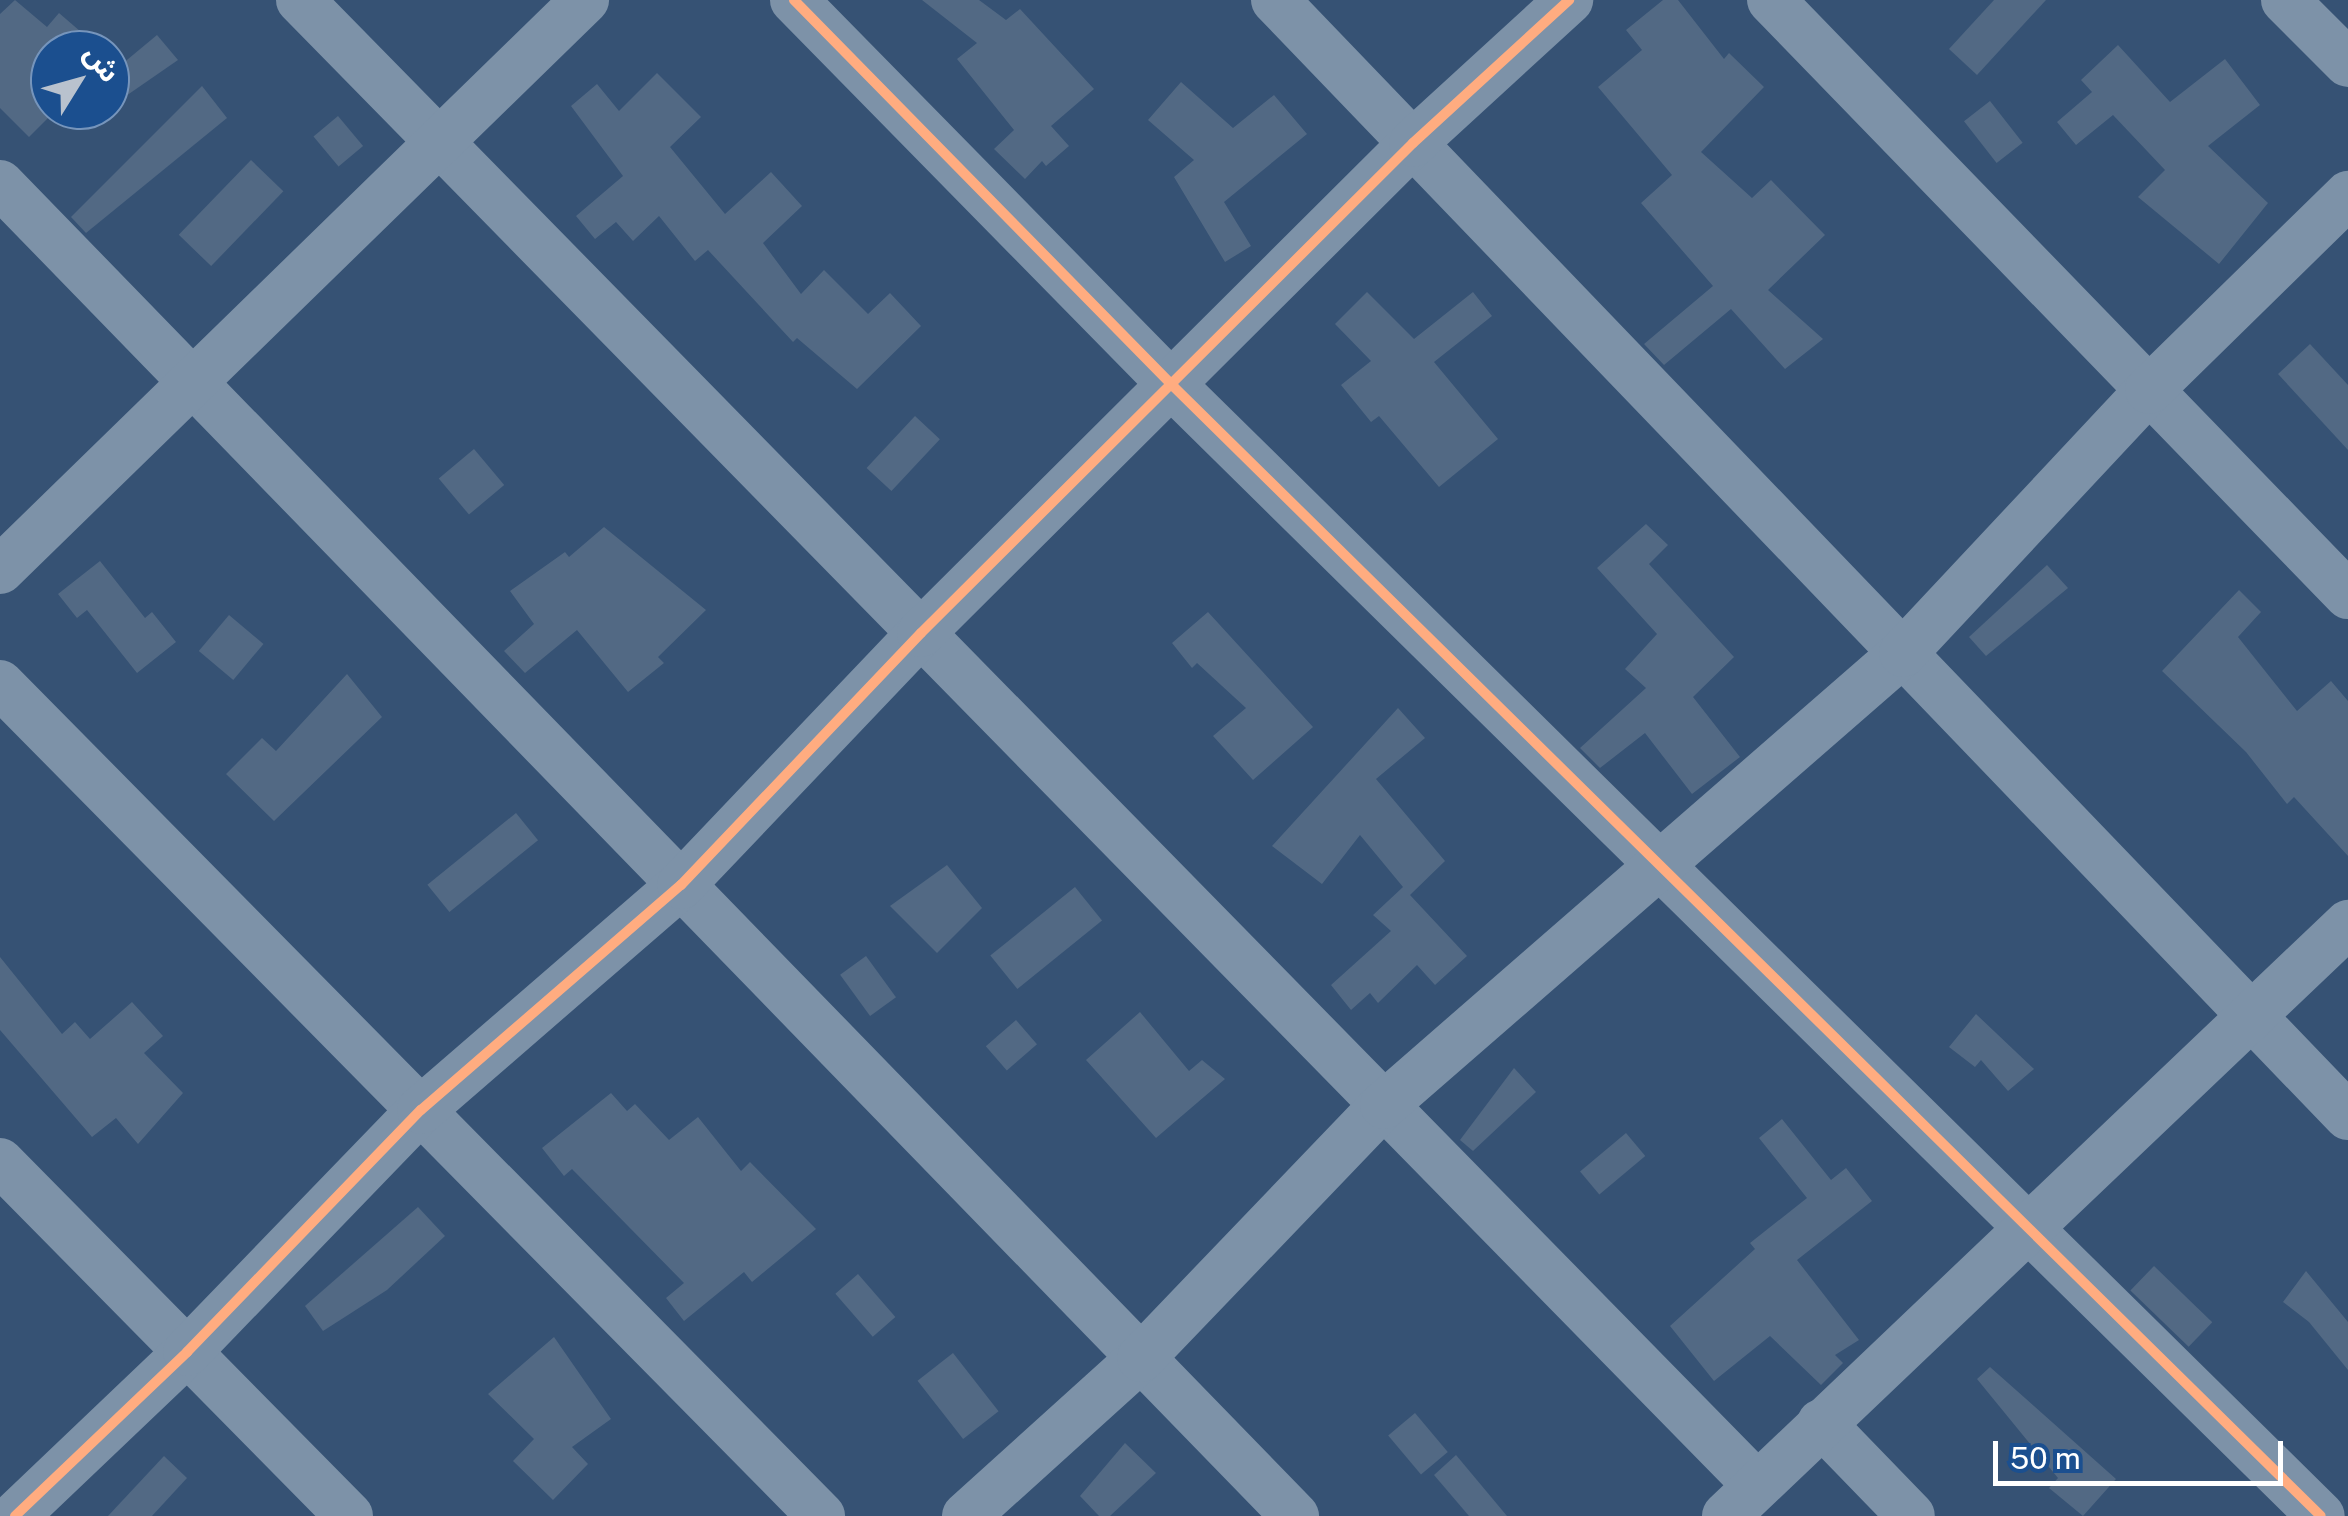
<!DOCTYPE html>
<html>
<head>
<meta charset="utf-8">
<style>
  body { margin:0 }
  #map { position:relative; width:2348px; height:1516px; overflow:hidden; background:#365274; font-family:"Public Sans","Noto Sans Arabic",sans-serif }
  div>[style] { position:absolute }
  .building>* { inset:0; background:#526984; transform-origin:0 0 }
  .minor>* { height:48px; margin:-24px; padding:0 24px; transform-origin:24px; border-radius:24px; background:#7d92a8 }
  .cycleway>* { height:10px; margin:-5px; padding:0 5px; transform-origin:5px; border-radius:5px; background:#ffac80 }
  span { translate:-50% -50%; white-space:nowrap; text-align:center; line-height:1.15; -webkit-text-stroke:9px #1b4f8f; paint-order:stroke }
  .north { position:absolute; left:30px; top:30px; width:100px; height:100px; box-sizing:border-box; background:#1b4f8f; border:2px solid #7695bc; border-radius:50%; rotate:53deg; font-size:28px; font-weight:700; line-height:40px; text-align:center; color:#fff }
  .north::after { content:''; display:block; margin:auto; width:35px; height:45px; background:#b9c2ce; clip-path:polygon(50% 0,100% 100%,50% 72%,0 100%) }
  .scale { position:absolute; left:1993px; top:1441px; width:290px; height:45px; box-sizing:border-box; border:5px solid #fff; border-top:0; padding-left:12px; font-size:30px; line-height:35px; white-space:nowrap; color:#fff; -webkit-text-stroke:8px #1b4f8f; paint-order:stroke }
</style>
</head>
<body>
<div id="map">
  <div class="building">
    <i style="clip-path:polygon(15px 0,47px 27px,59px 13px,102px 50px,50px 50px,50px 116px,29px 137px,0 108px,0 14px)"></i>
    <i style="clip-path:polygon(922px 0,979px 0,1006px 20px,1020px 9px,1094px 89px,1051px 126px,1069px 146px,1046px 166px,1042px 161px,1025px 179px,994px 149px,1014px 130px,957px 59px,977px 43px)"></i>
    <i style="clip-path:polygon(1663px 0,1678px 0,1724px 59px,1729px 53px,1764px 87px,1701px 152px,1752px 198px,1771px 180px,1825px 235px,1768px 290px,1823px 339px,1785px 369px,1731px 309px,1664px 365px,1644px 344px,1713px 286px,1641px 203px,1672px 175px,1598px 87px,1642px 50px,1626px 30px)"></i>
    <i style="clip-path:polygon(1994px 0,2046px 0,1977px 75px,1949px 49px)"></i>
    <i style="clip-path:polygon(157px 35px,178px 60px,110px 107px,110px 74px)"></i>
    <i style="clip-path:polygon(2118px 45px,2170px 102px,2225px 59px,2260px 105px,2208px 146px,2268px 203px,2219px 264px,2138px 197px,2165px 170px,2113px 115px,2076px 145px,2057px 122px,2092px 92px,2081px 80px)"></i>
    <i style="clip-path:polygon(657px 73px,701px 117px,670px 147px,725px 214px,771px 172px,802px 206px,763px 243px,801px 294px,824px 270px,868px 314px,890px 293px,921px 326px,857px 389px,797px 338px,793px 342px,708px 250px,695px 261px,659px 216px,633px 241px,616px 222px,595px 239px,576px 216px,623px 176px,571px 106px,597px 84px,619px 111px)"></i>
    <i style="clip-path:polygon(1181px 82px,1233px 128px,1274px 95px,1307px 134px,1224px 202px,1251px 246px,1225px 262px,1174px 177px,1194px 160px,1148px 120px)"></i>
    <i style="clip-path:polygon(202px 86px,227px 118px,86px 233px,71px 217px)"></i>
    <i style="left:1990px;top:101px;width:53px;height:33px;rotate:52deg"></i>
    <i style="clip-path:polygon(69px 110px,106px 110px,82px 127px)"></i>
    <i style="left:338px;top:116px;width:39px;height:32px;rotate:50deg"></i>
    <i style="left:251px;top:160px;width:45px;height:104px;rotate:44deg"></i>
    <i style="clip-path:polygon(1367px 292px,1414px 339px,1473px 292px,1492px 316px,1434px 362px,1498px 439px,1439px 487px,1379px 416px,1371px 422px,1341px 385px,1371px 361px,1335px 324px)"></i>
    <i style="clip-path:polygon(2310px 344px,2348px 385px,2348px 450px,2278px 374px)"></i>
    <i style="left:915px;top:416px;width:34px;height:71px;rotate:43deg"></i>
    <i style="left:474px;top:449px;width:47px;height:46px;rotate:50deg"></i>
    <i style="clip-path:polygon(1646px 524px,1668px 545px,1649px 564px,1734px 657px,1693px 697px,1740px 757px,1692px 794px,1645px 733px,1600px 768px,1580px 748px,1646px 688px,1625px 669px,1657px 634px,1597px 568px)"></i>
    <i style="clip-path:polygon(604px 527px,706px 610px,658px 657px,664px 663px,628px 692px,577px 630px,525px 673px,504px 651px,534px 624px,510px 591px,565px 552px,569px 557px)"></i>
    <i style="clip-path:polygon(100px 561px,145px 618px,152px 612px,176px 642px,137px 673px,87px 610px,77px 618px,58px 594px)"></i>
    <i style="clip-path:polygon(2047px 565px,2068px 588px,1986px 656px,1969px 637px)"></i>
    <i style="clip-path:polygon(2239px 590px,2261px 612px,2238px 637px,2297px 711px,2331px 681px,2348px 701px,2348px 856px,2294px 797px,2287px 804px,2246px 752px,2162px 671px)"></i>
    <i style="clip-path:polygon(1208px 612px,1313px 727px,1253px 780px,1213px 736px,1246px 708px,1197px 663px,1192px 668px,1172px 643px)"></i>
    <i style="left:229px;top:615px;width:45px;height:47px;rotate:40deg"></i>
    <i style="clip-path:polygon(347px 674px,382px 717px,274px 821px,226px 774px,262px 738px,276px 751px)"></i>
    <i style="clip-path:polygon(1398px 708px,1425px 738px,1376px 779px,1445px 861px,1410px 895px,1467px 956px,1435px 985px,1417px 965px,1378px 1003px,1370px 993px,1351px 1010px,1331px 985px,1391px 931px,1373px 915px,1403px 887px,1360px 835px,1322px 884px,1272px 846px)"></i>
    <i style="left:516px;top:813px;width:35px;height:114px;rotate:51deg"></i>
    <i style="clip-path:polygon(947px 865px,982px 908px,937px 953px,890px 906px)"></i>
    <i style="left:1075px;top:887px;width:43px;height:109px;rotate:51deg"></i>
    <i style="left:866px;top:956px;width:51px;height:32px;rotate:54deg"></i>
    <i style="clip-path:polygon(0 957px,62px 1034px,75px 1022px,90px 1039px,132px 1002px,163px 1036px,144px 1053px,183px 1093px,138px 1144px,116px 1118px,92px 1137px,0 1030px)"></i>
    <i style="clip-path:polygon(1140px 1012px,1189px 1071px,1202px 1060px,1225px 1079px,1156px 1138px,1086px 1060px)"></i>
    <i style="clip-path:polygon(1976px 1014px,2034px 1069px,2008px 1091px,1981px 1060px,1975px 1067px,1949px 1047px)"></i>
    <i style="left:1016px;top:1020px;width:32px;height:40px;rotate:49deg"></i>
    <i style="clip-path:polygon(1514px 1068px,1536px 1092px,1473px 1151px,1460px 1140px)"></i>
    <i style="clip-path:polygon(611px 1093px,627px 1111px,635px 1104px,669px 1140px,698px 1117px,741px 1171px,750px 1162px,816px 1229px,752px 1282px,744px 1272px,684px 1321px,666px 1298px,684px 1283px,572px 1169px,564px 1176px,542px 1148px)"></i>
    <i style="clip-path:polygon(1782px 1119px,1831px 1180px,1846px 1168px,1872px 1201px,1797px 1260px,1859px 1340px,1835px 1355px,1843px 1363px,1821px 1385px,1770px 1336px,1714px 1381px,1670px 1326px,1755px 1249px,1750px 1243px,1807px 1198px,1759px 1138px)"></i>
    <i style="left:1626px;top:1133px;width:30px;height:60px;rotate:50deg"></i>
    <i style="clip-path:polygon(418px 1207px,445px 1236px,387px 1290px,323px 1331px,305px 1306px)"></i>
    <i style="left:2154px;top:1266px;width:81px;height:34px;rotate:44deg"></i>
    <i style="clip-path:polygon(2306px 1271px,2348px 1322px,2348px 1370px,2309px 1322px,2283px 1302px)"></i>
    <i style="left:858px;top:1274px;width:57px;height:30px;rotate:49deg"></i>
    <i style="clip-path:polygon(554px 1337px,611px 1419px,572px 1447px,588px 1464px,553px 1500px,513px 1461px,534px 1439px,488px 1394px)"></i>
    <i style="left:953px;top:1353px;width:74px;height:45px;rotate:52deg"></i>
    <i style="clip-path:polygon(1990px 1367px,2116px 1479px,2083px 1516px,2049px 1488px,2058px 1478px,1977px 1379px)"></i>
    <i style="left:1415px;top:1413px;width:51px;height:35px;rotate:50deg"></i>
    <i style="clip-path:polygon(1125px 1443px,1156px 1473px,1110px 1516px,1099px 1516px,1080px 1496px)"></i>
    <i style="clip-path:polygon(1456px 1455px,1507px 1516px,1469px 1516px,1434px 1475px)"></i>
    <i style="clip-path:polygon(164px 1456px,187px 1478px,152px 1516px,108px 1516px)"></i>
  </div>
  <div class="minor">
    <i style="left:300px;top:0;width:2079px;rotate:45.55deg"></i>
    <i style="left:794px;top:0;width:542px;rotate:45.52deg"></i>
    <i style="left:1174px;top:387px;width:1609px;rotate:44.55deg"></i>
    <i style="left:1275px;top:0;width:1548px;rotate:46.13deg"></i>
    <i style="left:1771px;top:0;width:829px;rotate:45.88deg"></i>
    <i style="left:2285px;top:0;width:89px;rotate:45deg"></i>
    <i style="left:0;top:184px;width:1858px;rotate:45.81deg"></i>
    <i style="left:0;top:570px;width:817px;rotate:-44.26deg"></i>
    <i style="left:0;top:684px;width:1169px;rotate:45.38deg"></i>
    <i style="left:0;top:1162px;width:497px;rotate:45.4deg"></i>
    <i style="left:1821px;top:1423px;width:129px;rotate:45.9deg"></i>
    <i style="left:15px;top:1516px;width:238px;rotate:-43.6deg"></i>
    <i style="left:187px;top:1352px;width:337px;rotate:-46deg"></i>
    <i style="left:421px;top:1110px;width:344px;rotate:-40.9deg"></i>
    <i style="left:681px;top:885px;width:348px;rotate:-46.4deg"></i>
    <i style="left:921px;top:633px;width:694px;rotate:-44.88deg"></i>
    <i style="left:1413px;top:143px;width:212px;rotate:-42.5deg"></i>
    <i style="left:966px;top:1516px;width:236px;rotate:-42.1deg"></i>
    <i style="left:1141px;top:1358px;width:351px;rotate:-46.2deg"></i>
    <i style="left:1384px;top:1105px;width:688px;rotate:-41.05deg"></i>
    <i style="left:1903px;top:653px;width:360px;rotate:-46.9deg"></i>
    <i style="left:2149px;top:390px;width:279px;rotate:-44.4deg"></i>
    <i style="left:1726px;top:1516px;width:859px;rotate:-43.58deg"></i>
  </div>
  <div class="cycleway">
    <i style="left:794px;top:0;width:542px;rotate:45.52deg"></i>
    <i style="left:1174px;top:387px;width:1609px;rotate:44.55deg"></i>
    <i style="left:15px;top:1516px;width:238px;rotate:-43.6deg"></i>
    <i style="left:187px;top:1352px;width:337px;rotate:-46deg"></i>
    <i style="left:421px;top:1110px;width:344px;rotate:-40.9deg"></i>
    <i style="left:681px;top:885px;width:348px;rotate:-46.4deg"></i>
    <i style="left:921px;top:633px;width:694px;rotate:-44.88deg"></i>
    <i style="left:1413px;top:143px;width:212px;rotate:-42.5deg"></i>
  </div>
  <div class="north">ش</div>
  <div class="scale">50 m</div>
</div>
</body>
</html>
